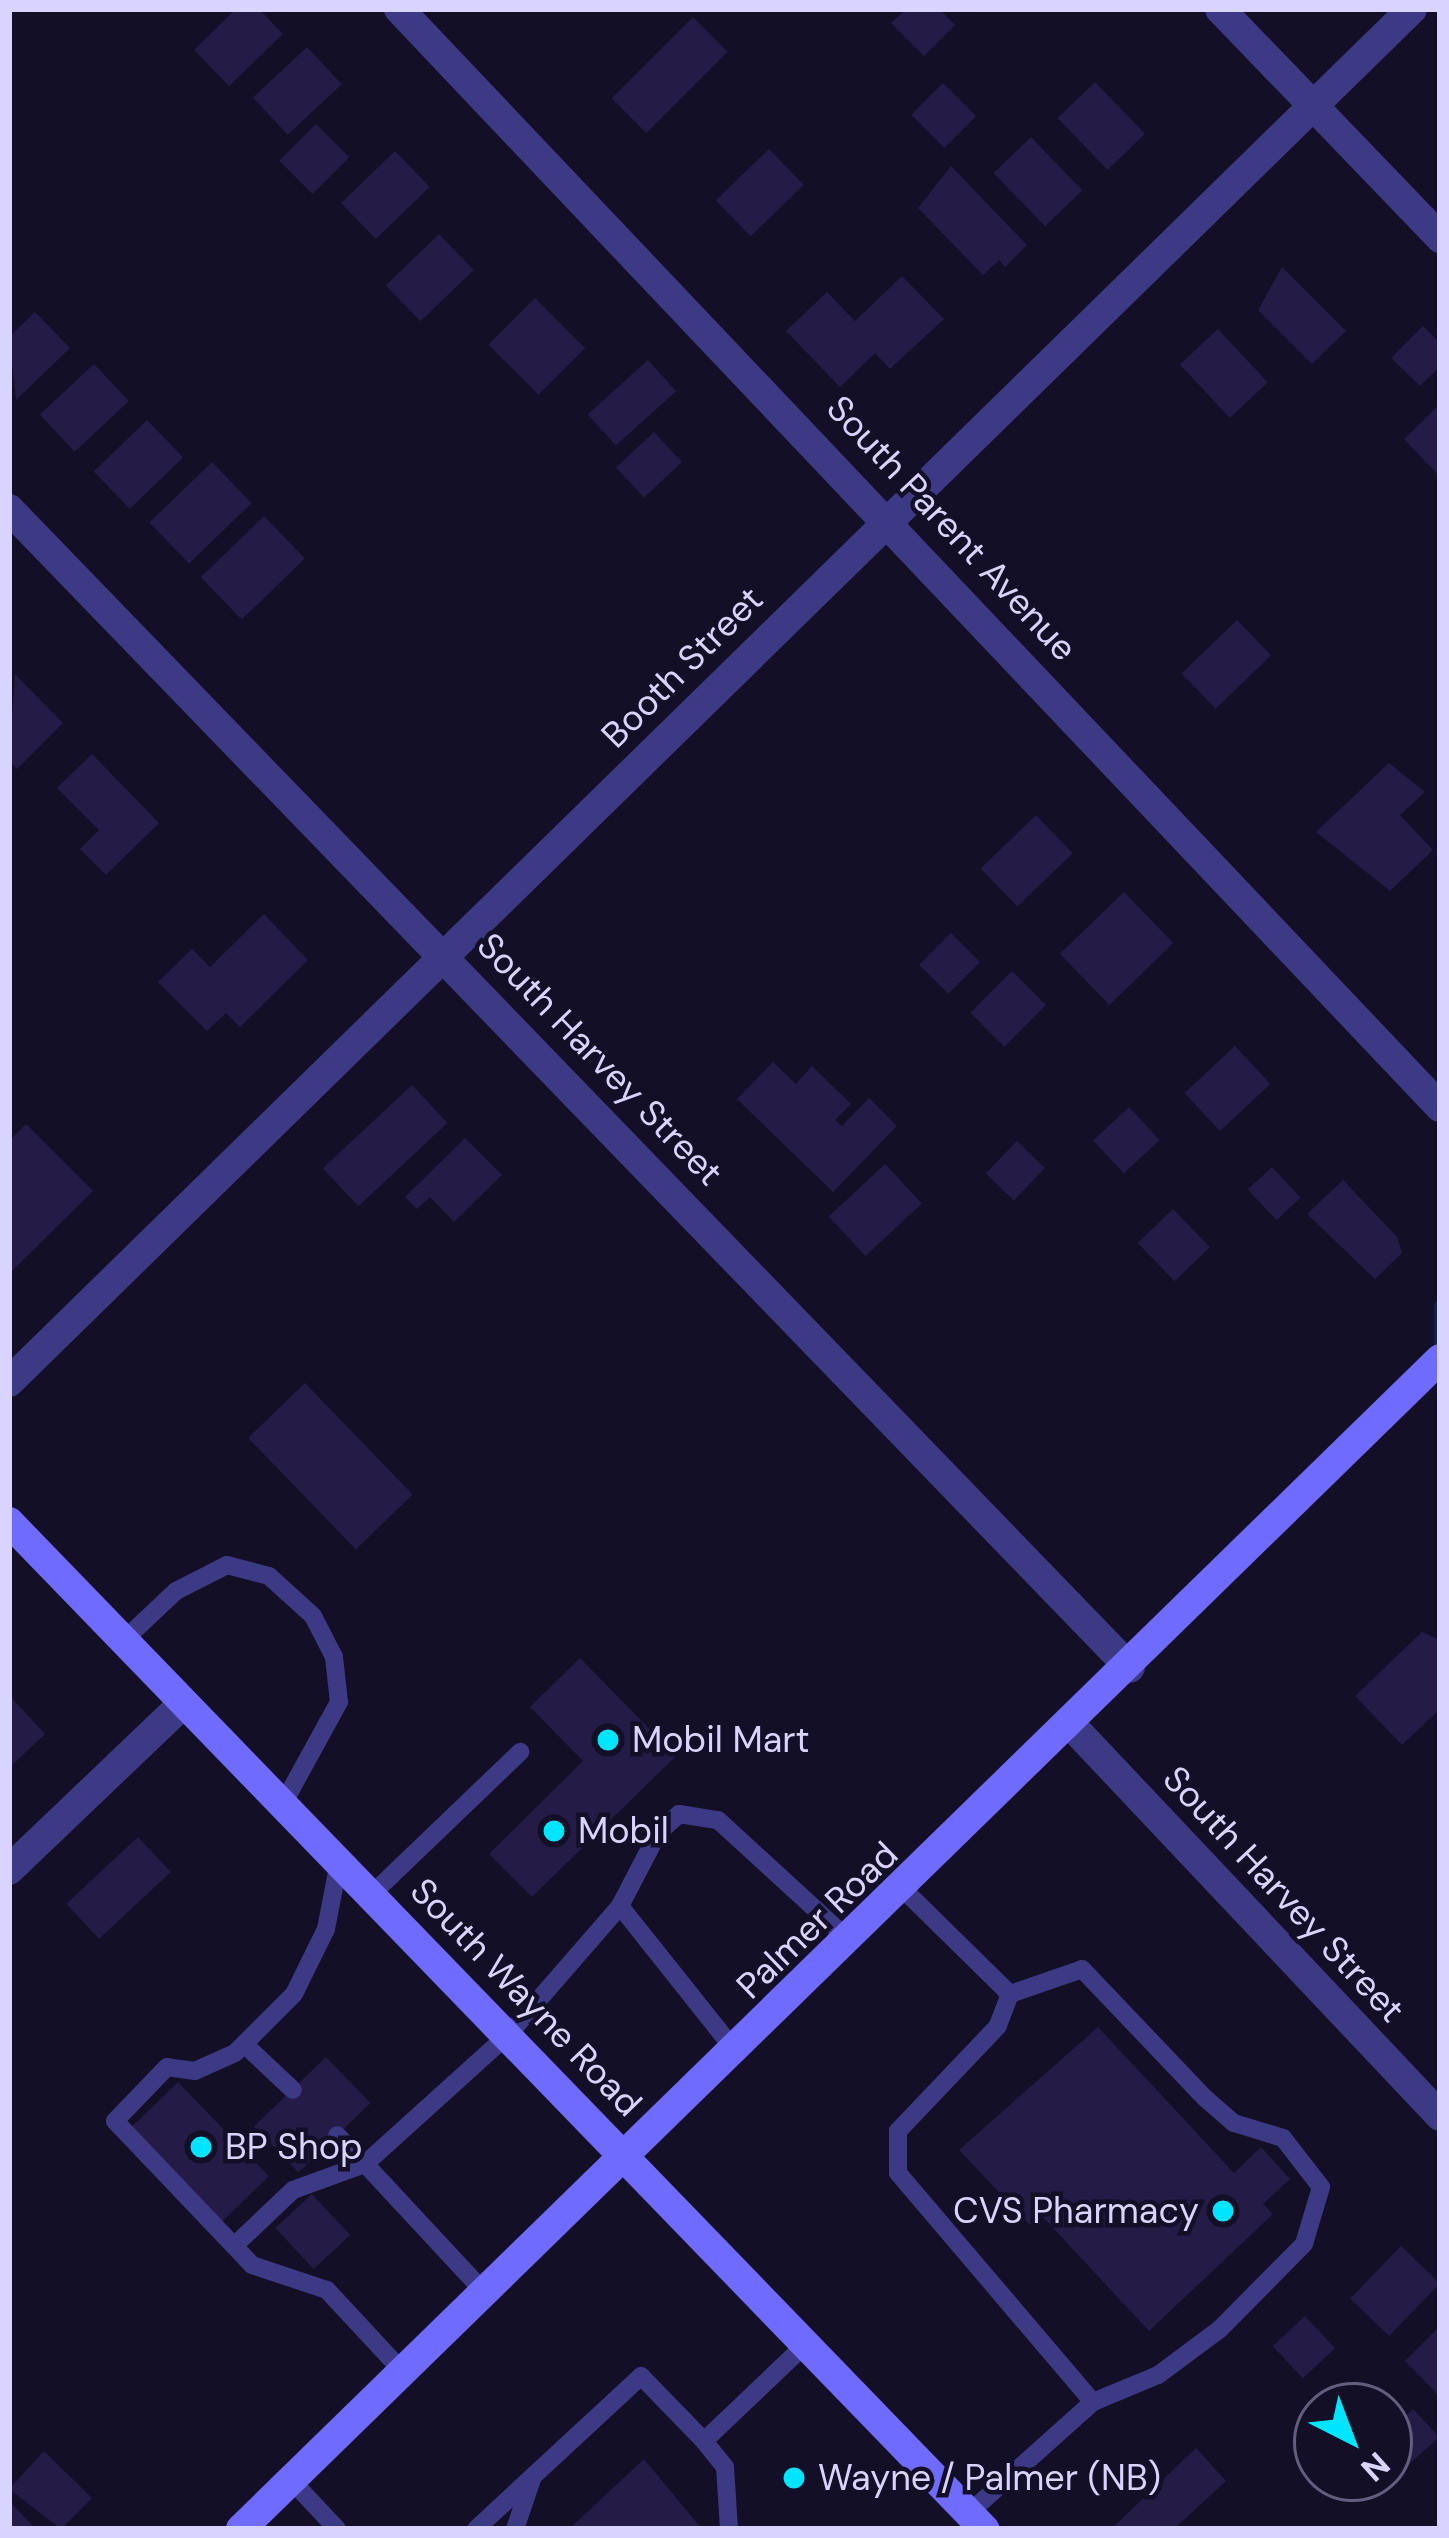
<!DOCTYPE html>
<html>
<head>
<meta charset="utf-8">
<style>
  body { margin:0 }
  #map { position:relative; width:1449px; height:2538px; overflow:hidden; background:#130f26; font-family:"DM Sans",sans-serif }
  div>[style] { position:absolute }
  .stream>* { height:12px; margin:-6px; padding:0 6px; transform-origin:6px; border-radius:6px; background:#0c2248 }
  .building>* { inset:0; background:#241b47; transform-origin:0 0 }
  .lane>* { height:18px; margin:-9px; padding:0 9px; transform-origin:9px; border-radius:9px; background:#3d3a85 }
  .street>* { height:30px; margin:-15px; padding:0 15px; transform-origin:15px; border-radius:15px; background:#3d3a85 }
  .secondary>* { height:30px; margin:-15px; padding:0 15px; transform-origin:15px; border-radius:15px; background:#6f6bff }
  .dots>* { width:33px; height:33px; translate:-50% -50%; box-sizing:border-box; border:6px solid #130f26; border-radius:50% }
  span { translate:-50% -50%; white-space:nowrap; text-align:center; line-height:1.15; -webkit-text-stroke:9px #130f26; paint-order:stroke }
  .street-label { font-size:36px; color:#d9d4ff }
  .poi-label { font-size:36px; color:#d9d4ff }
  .left { translate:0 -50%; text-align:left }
  .right { translate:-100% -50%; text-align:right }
  .frame { position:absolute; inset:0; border:12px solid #d9d4ff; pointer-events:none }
  .north { position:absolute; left:1293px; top:2382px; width:120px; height:120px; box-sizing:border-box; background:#130f26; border:3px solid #625e7d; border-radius:50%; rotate:138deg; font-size:33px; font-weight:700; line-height:48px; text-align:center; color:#d9d4ff }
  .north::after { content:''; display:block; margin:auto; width:42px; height:54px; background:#00e5ff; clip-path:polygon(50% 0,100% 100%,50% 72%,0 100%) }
</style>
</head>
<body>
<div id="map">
  <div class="stream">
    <i style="left:1440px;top:1306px;width:49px;rotate:90deg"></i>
  </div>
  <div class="building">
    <i style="clip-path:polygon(236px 9px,259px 9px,283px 34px,229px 86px,194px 50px)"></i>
    <i style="clip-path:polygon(906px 9px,939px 9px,955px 25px,924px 56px,891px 23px)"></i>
    <i style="left:693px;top:17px;width:49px;height:115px;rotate:45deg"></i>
    <i style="left:307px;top:47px;width:51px;height:74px;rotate:47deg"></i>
    <i style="left:1095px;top:82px;width:72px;height:52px;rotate:46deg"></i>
    <i style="left:943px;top:83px;width:47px;height:45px;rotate:45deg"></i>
    <i style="left:316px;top:124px;width:47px;height:52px;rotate:45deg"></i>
    <i style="left:1031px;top:137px;width:74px;height:52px;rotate:46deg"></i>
    <i style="left:769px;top:149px;width:50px;height:74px;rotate:46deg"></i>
    <i style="left:395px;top:151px;width:50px;height:75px;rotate:46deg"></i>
    <i style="clip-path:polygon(951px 166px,1027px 245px,1005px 267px,999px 260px,983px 275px,918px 208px)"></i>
    <i style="left:439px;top:234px;width:50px;height:74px;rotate:46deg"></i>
    <i style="clip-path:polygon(1282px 267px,1346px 331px,1312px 364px,1258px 310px)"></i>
    <i style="clip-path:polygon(902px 276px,944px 319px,890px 369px,875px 353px,840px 387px,786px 331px,827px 292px,855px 321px)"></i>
    <i style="left:535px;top:298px;width:71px;height:66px;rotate:45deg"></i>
    <i style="clip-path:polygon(35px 312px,70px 348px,16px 400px,9px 337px)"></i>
    <i style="clip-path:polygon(1423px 326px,1440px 343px,1440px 366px,1420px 386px,1391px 358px)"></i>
    <i style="left:1218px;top:329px;width:73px;height:52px;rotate:47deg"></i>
    <i style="left:648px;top:360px;width:42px;height:81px;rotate:48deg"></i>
    <i style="left:94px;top:364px;width:51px;height:74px;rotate:47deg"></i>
    <i style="clip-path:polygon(1440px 404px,1440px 477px,1404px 439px)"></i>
    <i style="left:147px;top:420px;width:52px;height:74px;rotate:46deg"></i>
    <i style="left:654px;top:432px;width:41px;height:52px;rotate:47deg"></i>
    <i style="left:212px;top:462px;width:57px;height:87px;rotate:46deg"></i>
    <i style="left:264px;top:516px;width:59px;height:88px;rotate:46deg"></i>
    <i style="left:1237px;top:620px;width:49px;height:77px;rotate:46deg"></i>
    <i style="clip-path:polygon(15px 674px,63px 723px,17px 769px,9px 761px)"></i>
    <i style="clip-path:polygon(92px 754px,159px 823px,106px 875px,80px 849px,99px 830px,57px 788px)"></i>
    <i style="clip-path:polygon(1389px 763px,1425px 792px,1400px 815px,1433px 850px,1390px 891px,1316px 832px)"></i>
    <i style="left:1036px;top:815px;width:53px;height:77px;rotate:46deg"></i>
    <i style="left:1124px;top:892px;width:71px;height:89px;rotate:46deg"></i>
    <i style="clip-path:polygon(264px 914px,308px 960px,240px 1027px,226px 1013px,207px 1031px,158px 982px,192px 949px,210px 967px)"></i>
    <i style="left:951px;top:933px;width:41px;height:45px;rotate:45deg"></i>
    <i style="left:1012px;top:971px;width:48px;height:59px;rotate:45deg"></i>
    <i style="left:1235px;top:1046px;width:52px;height:69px;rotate:47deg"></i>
    <i style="clip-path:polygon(773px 1062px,796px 1084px,812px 1066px,851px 1104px,835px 1120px,842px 1126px,869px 1098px,897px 1126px,833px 1192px,737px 1099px)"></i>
    <i style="left:412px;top:1085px;width:52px;height:122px;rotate:47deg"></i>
    <i style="left:1129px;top:1107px;width:45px;height:49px;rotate:47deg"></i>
    <i style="clip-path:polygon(26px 1124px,93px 1191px,9px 1274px,9px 1141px)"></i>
    <i style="clip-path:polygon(465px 1138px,502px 1175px,454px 1222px,430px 1197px,417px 1209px,405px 1197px)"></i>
    <i style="left:1017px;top:1141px;width:39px;height:45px;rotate:44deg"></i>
    <i style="left:885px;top:1164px;width:54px;height:77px;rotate:47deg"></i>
    <i style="left:1272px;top:1167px;width:42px;height:33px;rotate:47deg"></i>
    <i style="clip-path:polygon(1343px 1180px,1397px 1237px,1402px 1253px,1375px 1279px,1307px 1214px)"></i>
    <i style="left:1173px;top:1209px;width:53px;height:49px;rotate:46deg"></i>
    <i style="left:305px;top:1383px;width:155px;height:79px;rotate:46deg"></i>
    <i style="clip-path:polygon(1422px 1632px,1440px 1640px,1440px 1709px,1402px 1745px,1355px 1696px)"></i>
    <i style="clip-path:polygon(580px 1658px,676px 1756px,532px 1897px,489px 1854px,583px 1761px,530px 1707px)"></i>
    <i style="clip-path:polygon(9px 1695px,45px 1734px,9px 1768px)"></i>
    <i style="left:138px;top:1837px;width:48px;height:98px;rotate:47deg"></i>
    <i style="clip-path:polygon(1098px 2027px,1234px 2173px,1261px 2147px,1290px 2179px,1263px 2204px,1273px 2214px,1149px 2331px,1041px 2215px,1030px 2225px,959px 2150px)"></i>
    <i style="left:326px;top:2057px;width:64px;height:100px;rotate:46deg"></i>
    <i style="left:178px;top:2082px;width:131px;height:65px;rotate:46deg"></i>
    <i style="left:312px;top:2194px;width:56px;height:50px;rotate:47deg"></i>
    <i style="left:1401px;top:2246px;width:54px;height:73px;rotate:44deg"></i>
    <i style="left:1305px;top:2316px;width:44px;height:44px;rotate:47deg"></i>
    <i style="clip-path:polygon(1440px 2326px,1440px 2397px,1405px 2361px)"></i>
    <i style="clip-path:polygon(1413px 2409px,1439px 2437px,1406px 2467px,1389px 2431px)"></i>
    <i style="clip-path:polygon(1196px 2448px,1226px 2481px,1174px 2529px,1111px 2529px)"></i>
    <i style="clip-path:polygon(44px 2451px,92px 2498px,61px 2529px,9px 2489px)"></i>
    <i style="clip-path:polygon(644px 2459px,702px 2529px,569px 2529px)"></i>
    <i style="clip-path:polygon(9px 2501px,36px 2529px,9px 2529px)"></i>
  </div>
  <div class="lane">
    <i style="left:124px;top:1640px;width:71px;rotate:-43.3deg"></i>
    <i style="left:176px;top:1591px;width:57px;rotate:-27deg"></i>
    <i style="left:227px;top:1565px;width:43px;rotate:14.7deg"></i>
    <i style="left:269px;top:1576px;width:59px;rotate:42.3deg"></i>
    <i style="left:313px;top:1616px;width:46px;rotate:62.9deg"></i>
    <i style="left:334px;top:1657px;width:45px;rotate:83.7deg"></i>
    <i style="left:339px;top:1702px;width:116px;rotate:118.8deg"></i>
    <i style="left:339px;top:1862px;width:68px;rotate:101deg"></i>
    <i style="left:326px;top:1929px;width:72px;rotate:116.2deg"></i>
    <i style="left:294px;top:1994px;width:83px;rotate:135deg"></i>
    <i style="left:235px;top:2053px;width:44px;rotate:155.8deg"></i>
    <i style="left:195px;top:2071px;width:28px;rotate:-172deg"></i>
    <i style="left:167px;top:2067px;width:75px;rotate:133.9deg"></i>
    <i style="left:115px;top:2121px;width:199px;rotate:46.4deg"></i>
    <i style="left:252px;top:2265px;width:79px;rotate:18.4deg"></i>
    <i style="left:327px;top:2290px;width:113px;rotate:47.1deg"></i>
    <i style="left:904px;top:1890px;width:148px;rotate:44.5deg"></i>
    <i style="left:1010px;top:1994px;width:34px;rotate:111deg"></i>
    <i style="left:998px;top:2026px;width:145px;rotate:133.6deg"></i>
    <i style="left:898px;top:2131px;width:42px;rotate:90deg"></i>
    <i style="left:898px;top:2173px;width:301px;rotate:49.6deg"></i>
    <i style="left:1093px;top:2402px;width:166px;rotate:138.2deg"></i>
    <i style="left:371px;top:1895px;width:207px;rotate:-43.8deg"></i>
    <i style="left:620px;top:1906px;width:188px;rotate:51.5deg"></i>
    <i style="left:1010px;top:1994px;width:76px;rotate:-19.1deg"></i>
    <i style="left:1082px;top:1969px;width:178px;rotate:46.4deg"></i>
    <i style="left:1205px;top:2098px;width:38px;rotate:41deg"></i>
    <i style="left:1234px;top:2123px;width:51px;rotate:17deg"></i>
    <i style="left:1283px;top:2138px;width:62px;rotate:52.2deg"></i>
    <i style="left:1321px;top:2187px;width:59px;rotate:106.6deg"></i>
    <i style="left:1304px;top:2244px;width:120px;rotate:134.7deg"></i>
    <i style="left:1220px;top:2329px;width:77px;rotate:143.4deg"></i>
    <i style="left:1158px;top:2375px;width:70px;rotate:157.4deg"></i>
    <i style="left:244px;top:2044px;width:67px;rotate:43.2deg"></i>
    <i style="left:234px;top:2246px;width:81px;rotate:-43.5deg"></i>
    <i style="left:293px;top:2190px;width:77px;rotate:-19.9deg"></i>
    <i style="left:365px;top:2164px;width:40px;rotate:-134deg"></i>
    <i style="left:486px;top:2294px;width:178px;rotate:-132.9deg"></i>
    <i style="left:365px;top:2164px;width:193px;rotate:-42.1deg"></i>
    <i style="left:508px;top:2035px;width:171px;rotate:-49deg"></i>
    <i style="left:620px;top:1906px;width:82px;rotate:-62.5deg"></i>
    <i style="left:658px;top:1833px;width:28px;rotate:-42deg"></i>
    <i style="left:679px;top:1814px;width:39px;rotate:9deg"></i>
    <i style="left:718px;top:1820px;width:180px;rotate:42.5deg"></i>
    <i style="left:292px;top:2481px;width:66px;rotate:46.8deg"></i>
    <i style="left:476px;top:2529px;width:225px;rotate:-42.8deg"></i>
    <i style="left:641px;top:2376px;width:91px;rotate:45.9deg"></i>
    <i style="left:515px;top:2529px;width:56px;rotate:-71.2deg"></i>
    <i style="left:729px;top:2529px;width:62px;rotate:-93.7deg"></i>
    <i style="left:725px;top:2467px;width:33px;rotate:-129deg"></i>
    <i style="left:704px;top:2441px;width:141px;rotate:-43.6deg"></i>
  </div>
  <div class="street">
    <i style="left:399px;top:9px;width:1513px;rotate:46.53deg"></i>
    <i style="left:1220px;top:9px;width:318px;rotate:46.1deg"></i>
    <i style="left:9px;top:509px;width:1612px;rotate:45.95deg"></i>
    <i style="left:9px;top:1382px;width:1963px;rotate:-44.38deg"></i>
    <i style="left:1072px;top:1726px;width:536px;rotate:46.66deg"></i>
    <i style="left:9px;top:1870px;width:242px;rotate:-43.7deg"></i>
  </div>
  <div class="secondary">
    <i style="left:9px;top:1522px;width:1402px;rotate:45.92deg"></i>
    <i style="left:241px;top:2529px;width:1675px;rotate:-44.3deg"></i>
  </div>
  <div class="dots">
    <i style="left:608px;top:1740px;background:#00e5ff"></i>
    <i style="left:554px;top:1831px;background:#00e5ff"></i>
    <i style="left:201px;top:2147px;background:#00e5ff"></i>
    <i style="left:1223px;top:2211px;background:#00e5ff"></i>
    <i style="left:794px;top:2478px;background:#00e5ff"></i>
  </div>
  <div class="street-label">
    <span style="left:952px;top:528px;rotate:47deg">South Parent Avenue</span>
    <span style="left:682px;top:667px;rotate:-45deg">Booth Street</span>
    <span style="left:600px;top:1059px;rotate:46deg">South Harvey Street</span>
    <span style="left:1284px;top:1894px;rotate:47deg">South Harvey Street</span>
    <span style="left:817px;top:1920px;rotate:-44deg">Palmer Road</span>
    <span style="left:526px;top:1997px;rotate:46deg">South Wayne Road</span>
  </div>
  <div class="poi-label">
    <span class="left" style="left:632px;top:1740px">Mobil Mart</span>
    <span class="left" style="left:578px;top:1831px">Mobil</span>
    <span class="left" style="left:225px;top:2147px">BP Shop</span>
    <span class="right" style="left:1199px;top:2211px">CVS Pharmacy</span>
    <span class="left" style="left:818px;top:2478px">Wayne / Palmer (NB)</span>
  </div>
  <div class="frame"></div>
  <div class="north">N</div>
</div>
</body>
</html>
